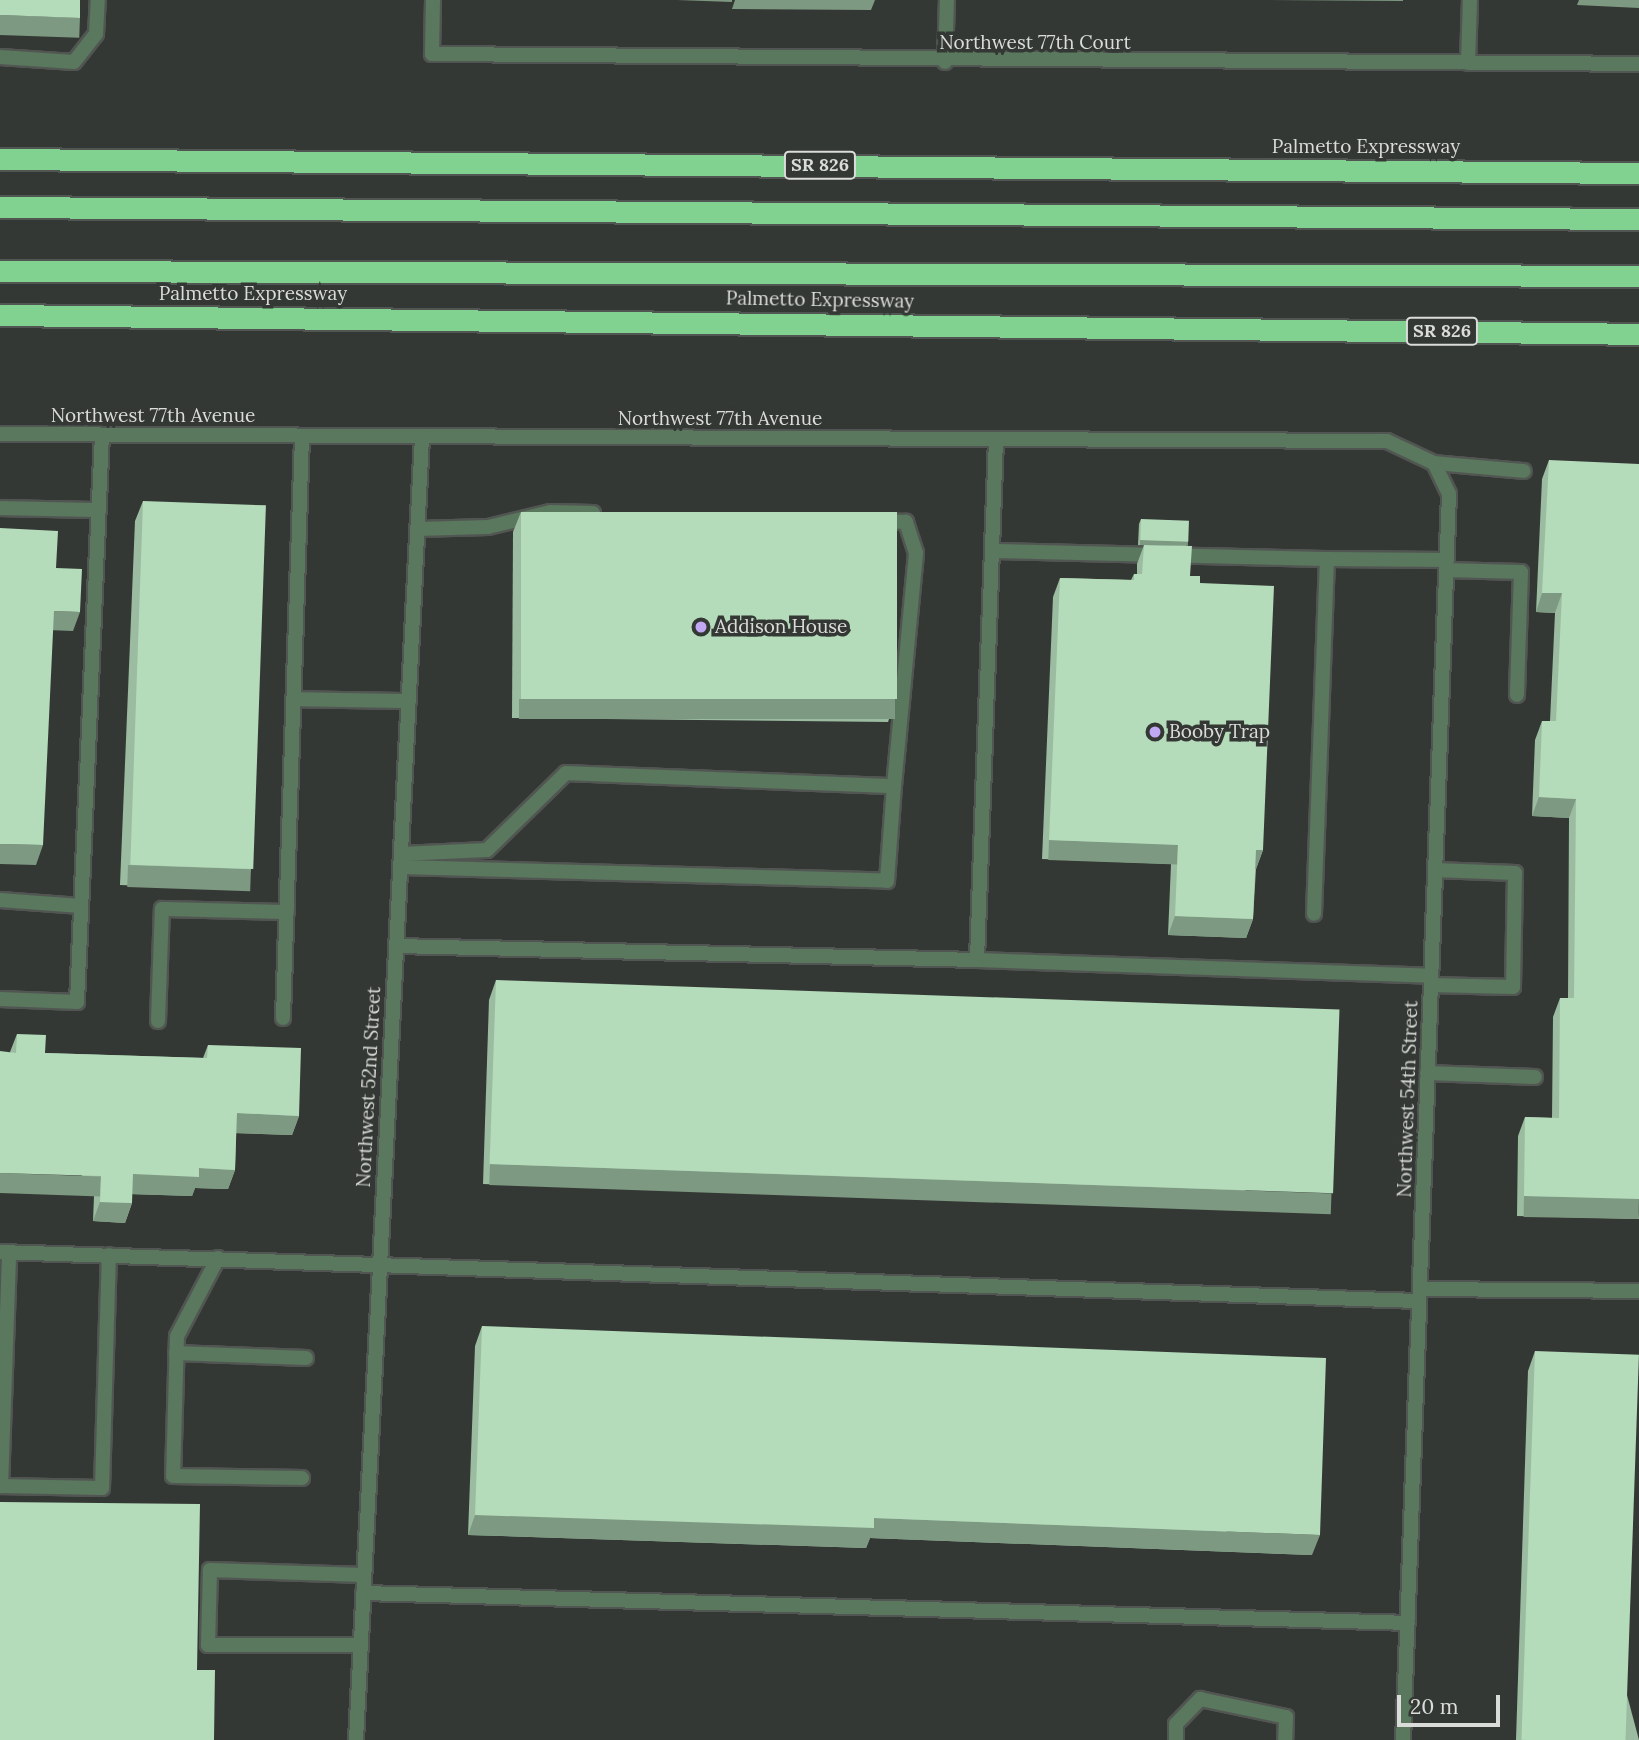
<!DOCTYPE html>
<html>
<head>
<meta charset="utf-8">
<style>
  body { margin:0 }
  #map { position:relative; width:1639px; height:1740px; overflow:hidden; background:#343834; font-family:Lora,serif }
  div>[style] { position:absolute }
  .roads { filter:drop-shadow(2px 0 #525652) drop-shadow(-2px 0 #525652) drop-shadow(0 2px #525652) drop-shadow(0 -2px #525652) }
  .service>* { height:14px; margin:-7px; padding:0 7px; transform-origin:7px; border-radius:7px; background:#59785e }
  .minor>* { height:14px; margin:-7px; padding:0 7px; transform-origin:7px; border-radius:7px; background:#59785e }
  .motorway>* { height:21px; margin:-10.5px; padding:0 10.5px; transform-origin:10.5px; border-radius:10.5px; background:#81d191 }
  .wall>* { inset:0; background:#9bbca0 }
  .shaded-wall>* { inset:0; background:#7e9982; transform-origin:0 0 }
  .building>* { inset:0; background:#b4dbba; transform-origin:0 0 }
  .dots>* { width:19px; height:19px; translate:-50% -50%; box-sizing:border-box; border:4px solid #343834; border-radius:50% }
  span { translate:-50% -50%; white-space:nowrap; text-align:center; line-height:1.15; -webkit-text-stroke:7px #343834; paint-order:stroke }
  .shield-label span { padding:2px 5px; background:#343834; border:2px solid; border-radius:5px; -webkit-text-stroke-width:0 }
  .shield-label { font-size:18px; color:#dadcda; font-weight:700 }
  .street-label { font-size:19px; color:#dadcda }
  .poi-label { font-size:19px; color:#dadcda }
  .left { translate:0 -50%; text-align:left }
  .scale { position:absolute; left:1397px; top:1695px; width:103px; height:32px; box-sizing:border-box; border:4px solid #dadcda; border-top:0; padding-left:9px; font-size:21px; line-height:24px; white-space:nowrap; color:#dadcda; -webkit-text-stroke:5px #343834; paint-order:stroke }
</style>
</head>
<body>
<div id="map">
  <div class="roads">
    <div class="service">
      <i style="left:0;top:57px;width:74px;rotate:3.9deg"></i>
      <i style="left:74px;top:62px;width:36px;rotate:-52deg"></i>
      <i style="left:96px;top:34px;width:34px;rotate:-87deg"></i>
      <i style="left:996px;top:439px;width:521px;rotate:92.09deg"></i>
      <i style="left:977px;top:960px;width:454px;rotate:2deg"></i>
      <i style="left:1434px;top:463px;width:90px;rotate:5.1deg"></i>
      <i style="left:0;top:508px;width:99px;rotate:1.2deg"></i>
      <i style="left:417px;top:529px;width:71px;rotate:-1.6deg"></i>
      <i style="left:488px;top:527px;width:64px;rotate:-13.6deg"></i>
      <i style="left:550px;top:512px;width:43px;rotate:1.3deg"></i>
      <i style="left:993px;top:551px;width:334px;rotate:1.4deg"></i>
      <i style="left:1327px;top:559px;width:355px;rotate:92.1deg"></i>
      <i style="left:1327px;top:559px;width:120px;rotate:0.5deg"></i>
      <i style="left:1446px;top:570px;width:75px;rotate:1.5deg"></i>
      <i style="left:1521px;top:572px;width:123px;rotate:91.9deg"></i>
      <i style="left:293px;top:699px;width:116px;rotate:1deg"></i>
      <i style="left:401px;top:854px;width:86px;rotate:-2.7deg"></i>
      <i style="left:487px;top:850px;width:110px;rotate:-44.3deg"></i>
      <i style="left:566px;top:773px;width:328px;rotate:2.3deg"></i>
      <i style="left:894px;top:786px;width:234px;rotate:-84.6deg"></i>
      <i style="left:916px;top:553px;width:33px;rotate:-108deg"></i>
      <i style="left:906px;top:522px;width:27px;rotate:-178deg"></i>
      <i style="left:400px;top:867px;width:487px;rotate:1.6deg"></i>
      <i style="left:887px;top:881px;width:95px;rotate:-85.8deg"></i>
      <i style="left:0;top:900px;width:81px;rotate:4.2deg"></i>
      <i style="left:396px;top:946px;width:581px;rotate:1.38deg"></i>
      <i style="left:1431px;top:985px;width:82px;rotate:1.4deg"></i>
      <i style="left:1513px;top:987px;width:114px;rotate:-89deg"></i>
      <i style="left:1515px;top:873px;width:80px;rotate:-177.9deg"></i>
      <i style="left:0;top:999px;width:77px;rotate:2.2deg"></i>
      <i style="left:77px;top:1002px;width:568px;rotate:-87.48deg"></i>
      <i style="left:283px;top:1018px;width:582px;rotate:-88.13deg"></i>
      <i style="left:158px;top:1021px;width:112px;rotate:-88deg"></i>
      <i style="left:162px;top:909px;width:125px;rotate:1.4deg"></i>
      <i style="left:1427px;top:1073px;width:108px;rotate:2.1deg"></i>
      <i style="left:0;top:1252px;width:1420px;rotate:1.98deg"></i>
      <i style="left:218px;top:1258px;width:88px;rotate:117.7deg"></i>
      <i style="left:177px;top:1336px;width:140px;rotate:91.6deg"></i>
      <i style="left:173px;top:1476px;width:129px;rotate:0.9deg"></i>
      <i style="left:176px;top:1353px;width:130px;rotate:2.2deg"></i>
      <i style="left:0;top:1486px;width:102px;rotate:1.1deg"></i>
      <i style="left:102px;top:1488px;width:233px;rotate:-88.3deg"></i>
      <i style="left:1px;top:1486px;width:234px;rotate:-88deg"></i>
      <i style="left:363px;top:1593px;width:1045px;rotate:1.64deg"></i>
      <i style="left:360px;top:1645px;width:152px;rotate:180deg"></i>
      <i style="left:208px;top:1645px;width:75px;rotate:-88.5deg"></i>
      <i style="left:210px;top:1570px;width:154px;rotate:1.9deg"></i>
      <i style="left:1176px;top:1740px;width:16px;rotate:-90deg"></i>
      <i style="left:1176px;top:1724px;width:35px;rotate:-46deg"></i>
      <i style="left:1200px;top:1699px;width:88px;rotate:11.8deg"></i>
      <i style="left:1286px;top:1717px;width:23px;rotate:92deg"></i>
    </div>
    <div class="minor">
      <i style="left:433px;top:0;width:54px;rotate:91.1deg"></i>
      <i style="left:432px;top:54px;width:1207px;rotate:0.47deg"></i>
      <i style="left:945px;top:62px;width:62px;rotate:-88.2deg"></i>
      <i style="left:1468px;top:63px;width:63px;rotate:-88.2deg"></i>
      <i style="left:0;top:434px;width:1387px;rotate:0.29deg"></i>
      <i style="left:1387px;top:441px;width:52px;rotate:25.1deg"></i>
      <i style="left:1434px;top:463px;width:34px;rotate:64deg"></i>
      <i style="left:1449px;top:494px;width:1247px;rotate:92.11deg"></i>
      <i style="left:1420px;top:1289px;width:219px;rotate:0.5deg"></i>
      <i style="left:356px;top:1740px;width:1305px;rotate:-87.1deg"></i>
    </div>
    <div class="motorway">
      <i style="left:0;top:159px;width:1639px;rotate:0.49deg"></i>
      <i style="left:0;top:207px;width:1639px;rotate:0.42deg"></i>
      <i style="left:0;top:271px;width:1639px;rotate:0.17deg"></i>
      <i style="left:0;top:315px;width:1639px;rotate:0.66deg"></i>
    </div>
  </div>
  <div class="wall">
    <i style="clip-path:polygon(1549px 460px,1639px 1219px,1517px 1216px,1518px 1136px,1525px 1117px,1552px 1118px,1553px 1017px,1560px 998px,1568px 998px,1569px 818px,1532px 816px,1535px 740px,1542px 721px,1550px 721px,1555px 613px,1536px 612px,1542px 479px)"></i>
    <i style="clip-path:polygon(143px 501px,251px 870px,244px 890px,120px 885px,135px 521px)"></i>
    <i style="clip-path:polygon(521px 512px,895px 702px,888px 722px,512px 718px,513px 532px)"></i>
    <i style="clip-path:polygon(1141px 519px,1188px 541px,1186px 546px,1138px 545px,1139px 524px)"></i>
    <i style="clip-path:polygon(1144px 545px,1190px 576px,1200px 583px,1263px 850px,1256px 869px,1253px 919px,1246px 938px,1168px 935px,1171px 864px,1042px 859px,1053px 597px,1060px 578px,1131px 580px,1134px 574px,1137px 574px,1137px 564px)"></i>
    <i style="clip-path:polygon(496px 980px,1325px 1213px,483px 1184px,489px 1000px)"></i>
    <i style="clip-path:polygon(17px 1034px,45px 1053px,203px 1058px,208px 1045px,299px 1116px,292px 1135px,236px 1133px,235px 1170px,228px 1189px,195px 1188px,192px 1196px,132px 1194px,132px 1203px,125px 1223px,93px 1221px,94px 1196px,10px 1052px)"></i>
    <i style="clip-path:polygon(482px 1326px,1312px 1555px,870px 1538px,866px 1548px,468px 1535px,475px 1346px)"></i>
    <i style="clip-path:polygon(1535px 1351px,1639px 1740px,1516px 1740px,1528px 1371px)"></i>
  </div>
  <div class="shaded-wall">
    <i style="clip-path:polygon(677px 0,732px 0,732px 2px)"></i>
    <i style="clip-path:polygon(735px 0,875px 0,871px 10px,732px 9px)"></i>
    <i style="clip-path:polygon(1264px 0,1403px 0,1403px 1px)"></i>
    <i style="clip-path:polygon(1579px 0,1639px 0,1639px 8px,1577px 5px)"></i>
    <i style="left:0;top:15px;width:80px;height:20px;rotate:2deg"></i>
    <i style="left:1140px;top:540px;width:48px;height:5px;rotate:1deg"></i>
    <i style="clip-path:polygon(1542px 593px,1562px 593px,1555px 613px,1536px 612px)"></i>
    <i style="clip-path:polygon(54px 611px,80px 612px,73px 631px,47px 630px)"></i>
    <i style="left:519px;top:699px;width:376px;height:20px"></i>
    <i style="clip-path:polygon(1539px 797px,1576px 799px,1569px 818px,1532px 816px)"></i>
    <i style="left:1049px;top:840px;width:129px;height:20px;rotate:2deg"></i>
    <i style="clip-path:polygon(0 844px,43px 845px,36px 865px,0 864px)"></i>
    <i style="clip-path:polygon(1256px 850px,1263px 850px,1256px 869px,1249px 869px)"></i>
    <i style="left:128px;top:865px;width:123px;height:22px;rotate:2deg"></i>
    <i style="clip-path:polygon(1175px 916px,1253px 919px,1246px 938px,1168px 935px)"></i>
    <i style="clip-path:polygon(237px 1113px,299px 1116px,292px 1135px,230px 1133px)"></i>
    <i style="left:490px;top:1164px;width:842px;height:21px;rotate:2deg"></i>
    <i style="clip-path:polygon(199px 1168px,235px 1170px,228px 1189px,195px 1188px,192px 1196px,126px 1194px,133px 1174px)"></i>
    <i style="left:0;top:1173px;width:101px;height:20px;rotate:2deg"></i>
    <i style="left:1524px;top:1196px;width:115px;height:21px;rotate:1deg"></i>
    <i style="clip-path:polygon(100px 1202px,132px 1203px,125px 1223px,93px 1221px)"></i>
    <i style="clip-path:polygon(475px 1515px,874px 1518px,1320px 1535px,1312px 1555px,870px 1538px,866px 1548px,468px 1535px)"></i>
  </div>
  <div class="building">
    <i style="clip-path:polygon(0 0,80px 0,80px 18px,0 15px)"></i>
    <i style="clip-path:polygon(1549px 460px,1639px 464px,1639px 1199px,1524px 1196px,1525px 1117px,1559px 1118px,1560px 998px,1574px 998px,1576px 799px,1539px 797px,1542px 721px,1556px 721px,1562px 593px,1542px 593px)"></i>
    <i style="left:143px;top:501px;width:123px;height:364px;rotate:2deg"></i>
    <i style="left:521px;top:512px;width:376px;height:187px"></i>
    <i style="left:1141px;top:519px;width:48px;height:21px;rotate:2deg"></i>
    <i style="clip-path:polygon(0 528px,58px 531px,56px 568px,82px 569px,80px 612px,54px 611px,43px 845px,0 844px)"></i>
    <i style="clip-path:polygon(1144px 545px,1192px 546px,1190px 576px,1200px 576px,1200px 583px,1274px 586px,1263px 850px,1256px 850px,1253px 919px,1175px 916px,1178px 845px,1049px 840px,1060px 578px,1134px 580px,1134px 574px,1142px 574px)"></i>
    <i style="left:496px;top:980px;width:844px;height:184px;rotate:2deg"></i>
    <i style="clip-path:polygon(17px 1034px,46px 1035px,45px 1053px,207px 1058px,208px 1045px,301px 1048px,299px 1116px,237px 1113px,235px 1170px,199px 1168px,199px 1177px,133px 1174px,132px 1203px,100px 1202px,101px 1176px,0 1173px,0 1051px,16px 1053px)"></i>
    <i style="clip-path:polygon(482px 1326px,1326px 1358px,1320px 1535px,874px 1518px,874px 1528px,475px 1515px)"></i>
    <i style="left:1535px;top:1351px;width:104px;height:389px;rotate:2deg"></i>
    <i style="clip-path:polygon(0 1502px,200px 1504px,197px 1670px,215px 1670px,214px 1740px,0 1740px)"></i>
  </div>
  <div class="dots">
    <i style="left:701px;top:627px;background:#c1a8f3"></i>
    <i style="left:1155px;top:732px;background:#c1a8f3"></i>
  </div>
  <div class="shield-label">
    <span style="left:820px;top:165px">SR 826</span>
    <span style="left:1442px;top:331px">SR 826</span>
  </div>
  <div class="street-label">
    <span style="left:1035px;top:43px">Northwest 77th Court</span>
    <span style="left:1366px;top:147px">Palmetto Expressway</span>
    <span style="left:253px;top:294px">Palmetto Expressway</span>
    <span style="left:820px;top:300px;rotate:1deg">Palmetto Expressway</span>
    <span style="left:153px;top:416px">Northwest 77th Avenue</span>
    <span style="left:720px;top:419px">Northwest 77th Avenue</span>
    <span style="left:369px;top:1087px;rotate:-87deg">Northwest 52nd Street</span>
    <span style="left:1408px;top:1099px;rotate:-88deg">Northwest 54th Street</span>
  </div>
  <div class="poi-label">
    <span class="left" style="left:715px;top:627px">Addison House</span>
    <span class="left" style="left:1169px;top:732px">Booby Trap</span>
  </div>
  <div class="scale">20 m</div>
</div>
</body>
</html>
